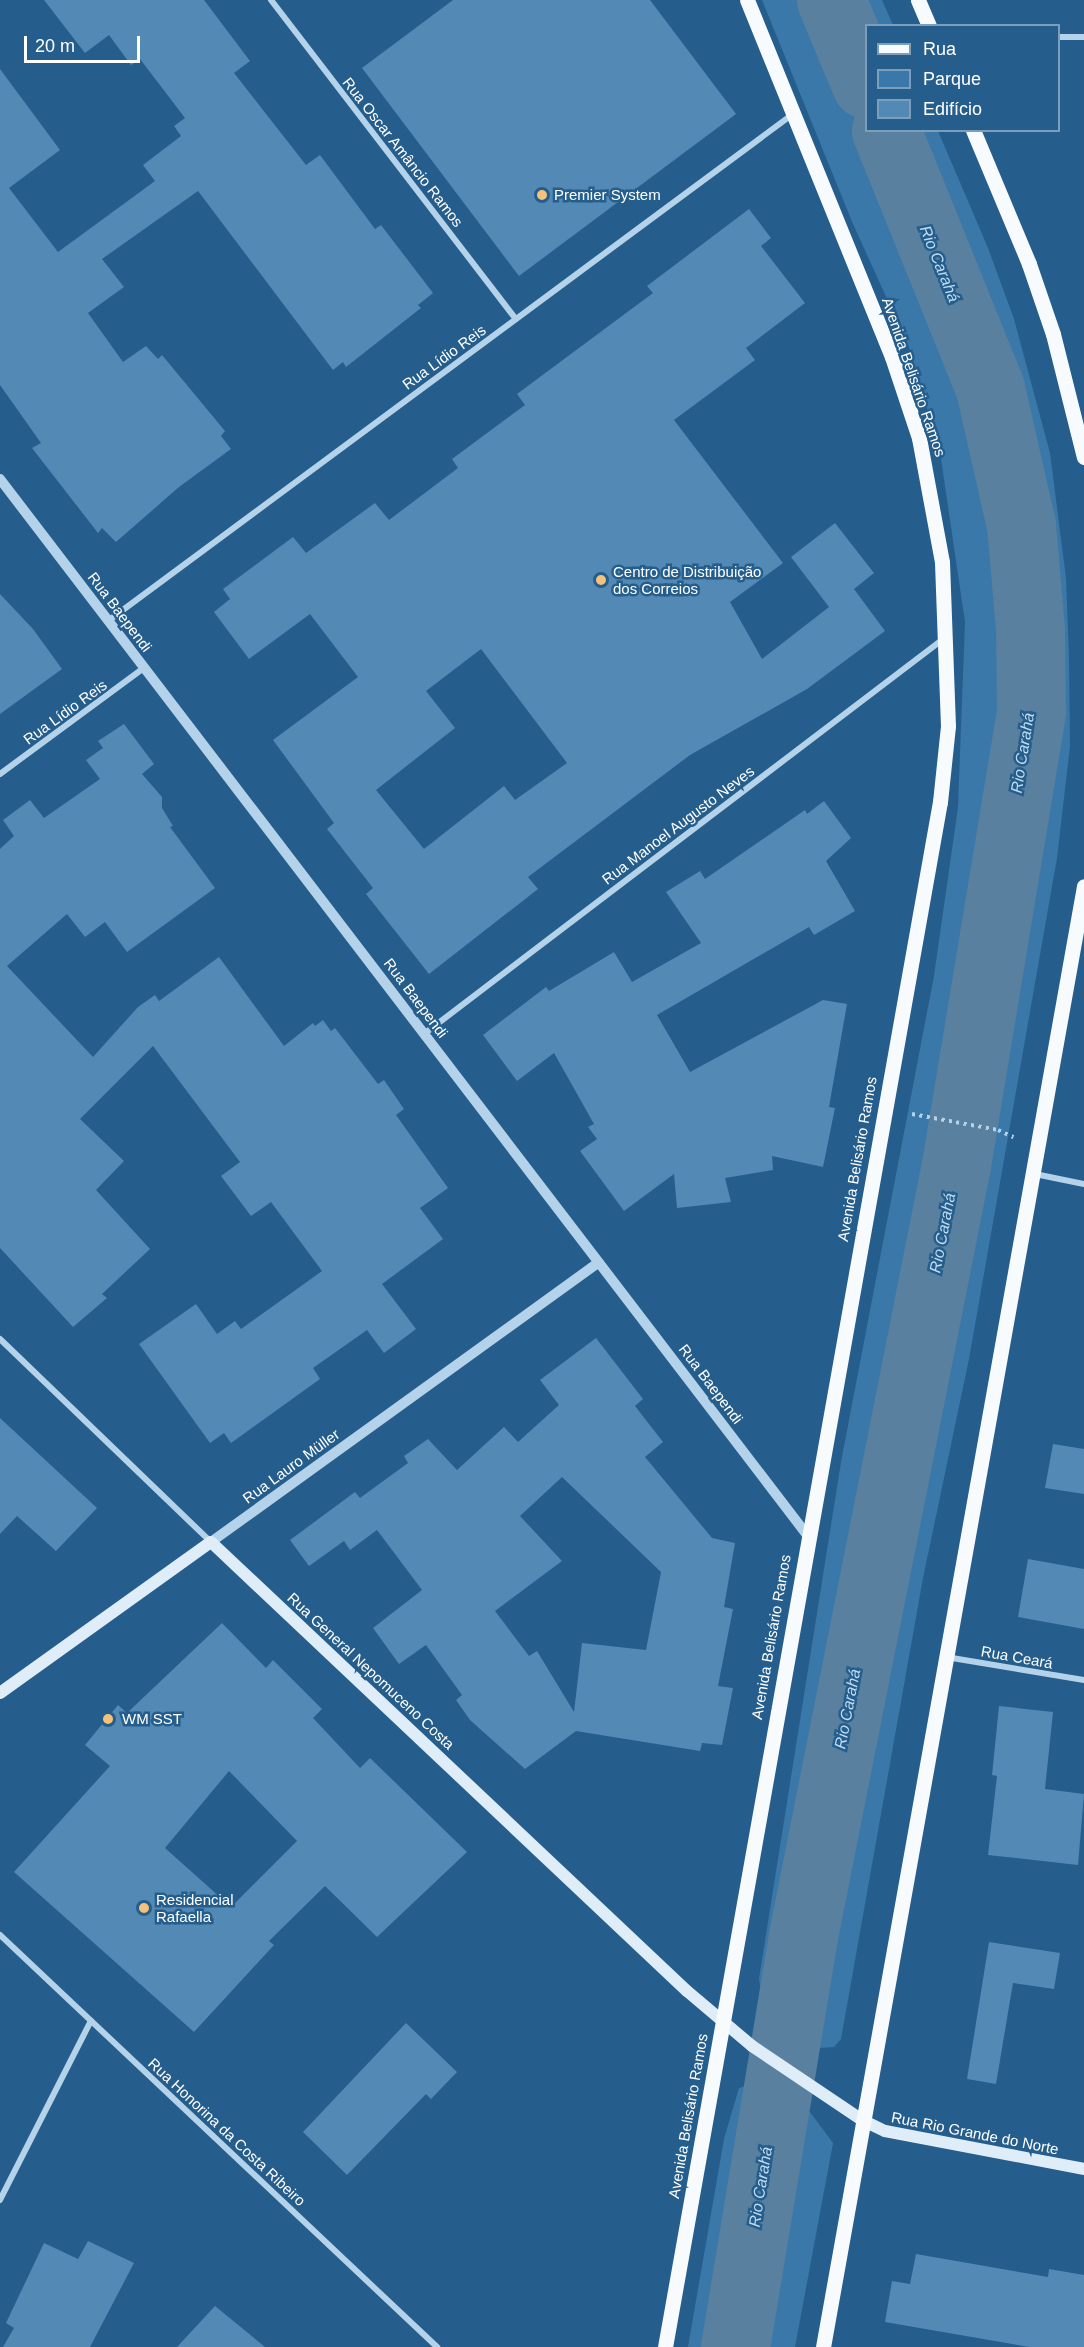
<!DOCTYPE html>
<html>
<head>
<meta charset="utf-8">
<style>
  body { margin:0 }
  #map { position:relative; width:1084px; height:2347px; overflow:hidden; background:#255e8c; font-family:Helvetica,sans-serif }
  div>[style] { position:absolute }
  .green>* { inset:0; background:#3a78a9 }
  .river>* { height:69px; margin:-34.5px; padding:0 34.5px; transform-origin:34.5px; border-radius:34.5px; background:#59809f }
  .building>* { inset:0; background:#5289b5 }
  .path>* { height:4px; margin-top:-2px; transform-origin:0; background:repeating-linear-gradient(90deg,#b4d3ea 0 3px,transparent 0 7.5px) }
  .minor>* { height:6px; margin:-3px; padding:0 3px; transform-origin:3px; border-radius:3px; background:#b4d3ea }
  .tertiary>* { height:10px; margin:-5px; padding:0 5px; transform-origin:5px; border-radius:5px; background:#b4d3ea }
  .secondary>* { height:12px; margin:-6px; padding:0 6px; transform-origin:6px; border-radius:6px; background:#dfedf9 }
  .primary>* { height:15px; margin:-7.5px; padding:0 7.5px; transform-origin:7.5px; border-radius:7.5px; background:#f8fbfe }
  .dots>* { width:16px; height:16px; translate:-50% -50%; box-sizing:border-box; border:3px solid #255e8c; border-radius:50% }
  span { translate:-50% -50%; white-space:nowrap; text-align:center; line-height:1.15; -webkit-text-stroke:5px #255e8c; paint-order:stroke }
  .street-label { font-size:15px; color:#fff }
  .poi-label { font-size:15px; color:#fff }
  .left { translate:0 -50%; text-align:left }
  .water-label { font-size:16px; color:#c0dcf2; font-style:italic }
  .legend { position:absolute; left:865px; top:24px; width:195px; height:108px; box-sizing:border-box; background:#255e8c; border:2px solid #7c9eba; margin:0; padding:8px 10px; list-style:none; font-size:18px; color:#fff }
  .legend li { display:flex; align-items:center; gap:12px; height:30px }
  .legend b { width:30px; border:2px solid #7c9eba }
  .scale { position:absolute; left:24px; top:36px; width:116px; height:27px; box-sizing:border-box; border:3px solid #fff; border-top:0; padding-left:8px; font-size:18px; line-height:21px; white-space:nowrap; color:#fff; -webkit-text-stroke:4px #255e8c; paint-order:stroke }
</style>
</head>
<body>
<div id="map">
  <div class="green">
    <i style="clip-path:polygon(762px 0,882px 0,893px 25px,866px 26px,866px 130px,938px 131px,988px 248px,1014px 319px,1050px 453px,1066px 578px,1069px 657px,1070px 746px,1057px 858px,969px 1359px,923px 1578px,841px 2039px,834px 2047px,820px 2048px,764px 2011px,759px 1979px,841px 1462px,934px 976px,958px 807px,965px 622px,940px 452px,909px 347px,853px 224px)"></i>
    <i style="clip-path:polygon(761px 2082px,810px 2112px,833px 2143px,795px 2347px,688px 2347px,724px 2139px,739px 2088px)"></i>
  </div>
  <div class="river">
    <i style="left:831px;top:0;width:91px;rotate:67.4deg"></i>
    <i style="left:735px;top:2347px;width:417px;rotate:-80.6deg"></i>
    <i style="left:803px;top:1936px;width:786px;rotate:-78.78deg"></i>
    <i style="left:956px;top:1165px;width:461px;rotate:-80.6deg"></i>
    <i style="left:1031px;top:710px;width:81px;rotate:-90.7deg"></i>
    <i style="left:1030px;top:629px;width:104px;rotate:-94.9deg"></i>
    <i style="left:1021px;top:525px;width:140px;rotate:-102.8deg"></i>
    <i style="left:990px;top:388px;width:278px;rotate:-112deg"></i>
  </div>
  <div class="building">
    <i style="clip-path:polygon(44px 0,204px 0,250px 61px,234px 73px,306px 165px,320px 155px,375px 229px,381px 225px,433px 293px,418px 305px,421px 308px,346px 367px,343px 362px,333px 370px,198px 191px,102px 259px,124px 287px,88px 313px,123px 362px,146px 346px,158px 359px,162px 355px,225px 431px,221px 436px,231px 449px,179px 487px,116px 542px,102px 528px,98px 533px,32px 448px,41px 443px,0 385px,0 69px,60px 150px,9px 188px,58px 252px,155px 181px,143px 165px,181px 136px,174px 126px,185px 118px,140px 59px,131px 65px,109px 35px,85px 53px)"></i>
    <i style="clip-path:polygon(453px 0,650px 0,736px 114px,519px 276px,362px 68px)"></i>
    <i style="clip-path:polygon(evenodd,749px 209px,771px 238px,761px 246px,805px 303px,746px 348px,755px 360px,674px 420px,783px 563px,730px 602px,762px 659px,829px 607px,791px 557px,835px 523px,874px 573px,854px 589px,885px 631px,807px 689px,690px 755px,528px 877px,538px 889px,429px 974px,366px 894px,373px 888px,327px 829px,334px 823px,273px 740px,358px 677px,310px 614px,249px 659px,214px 612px,230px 599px,223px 589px,293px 537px,306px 553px,375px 503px,389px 520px,458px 468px,452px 459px,525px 405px,517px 394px,653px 293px,647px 286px,749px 209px,481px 649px,567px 763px,515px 800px,504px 786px,424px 849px,376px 790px,455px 728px,426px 691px,481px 649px)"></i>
    <i style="clip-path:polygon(0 594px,33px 629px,62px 669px,0 714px)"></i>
    <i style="clip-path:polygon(124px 724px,154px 764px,142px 774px,162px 797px,162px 808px,173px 826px,170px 827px,215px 888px,127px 952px,105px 922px,85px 937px,67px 914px,7px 966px,93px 1057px,138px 1007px,155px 995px,159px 1001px,219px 957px,284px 1046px,313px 1023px,315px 1026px,323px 1020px,331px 1031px,335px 1028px,378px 1084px,384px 1080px,404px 1109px,396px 1115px,448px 1188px,420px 1208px,443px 1239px,382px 1284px,416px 1329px,384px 1353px,367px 1330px,313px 1368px,320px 1379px,231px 1443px,224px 1433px,210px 1443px,139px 1344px,196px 1304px,217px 1334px,235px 1321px,241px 1329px,322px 1271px,271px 1202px,251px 1216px,221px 1176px,240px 1162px,153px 1046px,80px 1119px,124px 1161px,96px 1190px,150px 1249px,102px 1294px,107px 1298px,73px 1327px,0 1248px,0 849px,14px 836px,3px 820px,30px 800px,44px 818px,100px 779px,86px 760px,103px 748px,98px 741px)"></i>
    <i style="clip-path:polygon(824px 801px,851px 838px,826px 861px,855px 911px,814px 935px,809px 927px,657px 1015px,690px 1072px,823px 1000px,847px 1004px,829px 1107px,835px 1108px,823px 1167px,772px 1156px,773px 1170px,725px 1178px,731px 1202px,677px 1208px,674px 1174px,624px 1211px,580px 1151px,597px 1139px,588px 1127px,594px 1124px,554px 1053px,517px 1081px,483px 1035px,546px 987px,549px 991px,614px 952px,632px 982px,701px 943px,666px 892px,700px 871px,705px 879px,805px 810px,807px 814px)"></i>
    <i style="clip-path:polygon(evenodd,596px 1338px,643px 1399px,635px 1406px,663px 1442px,645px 1457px,712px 1538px,735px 1543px,724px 1607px,733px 1609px,718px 1686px,733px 1688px,722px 1745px,702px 1743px,700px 1751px,576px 1731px,525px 1769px,470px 1720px,456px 1700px,462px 1695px,426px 1645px,399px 1664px,373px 1628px,422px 1590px,377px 1530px,350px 1550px,344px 1541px,309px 1566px,290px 1540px,355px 1492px,360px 1498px,408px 1463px,404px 1456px,428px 1439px,457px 1470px,504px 1427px,518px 1442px,559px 1405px,540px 1380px,596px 1338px,562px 1477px,661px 1572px,646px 1650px,582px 1643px,574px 1712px,537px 1651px,529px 1656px,495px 1611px,562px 1561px,520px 1516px,562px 1477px)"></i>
    <i style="clip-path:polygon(0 1418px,97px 1508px,56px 1551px,17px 1516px,0 1534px)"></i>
    <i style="clip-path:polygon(1053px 1444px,1084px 1449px,1084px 1494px,1045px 1488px)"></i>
    <i style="clip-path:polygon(1028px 1559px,1084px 1569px,1084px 1629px,1018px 1617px)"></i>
    <i style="clip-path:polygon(evenodd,222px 1623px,266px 1668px,273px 1660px,322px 1709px,313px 1718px,360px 1768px,370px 1758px,467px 1852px,377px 1937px,325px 1886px,269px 1941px,274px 1945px,194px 2032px,14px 1872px,110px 1766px,85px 1745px,118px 1705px,127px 1713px,222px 1623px,229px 1771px,297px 1841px,231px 1907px,165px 1848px,229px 1771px)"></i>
    <i style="clip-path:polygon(999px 1706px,1053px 1712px,1045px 1789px,1084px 1794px,1078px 1865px,988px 1855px,997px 1776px,992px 1775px)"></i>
    <i style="clip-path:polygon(989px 1942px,1060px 1953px,1054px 1989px,1013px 1983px,996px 2084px,967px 2079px)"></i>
    <i style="clip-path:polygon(406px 2023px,457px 2072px,431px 2099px,426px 2094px,347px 2175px,303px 2132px)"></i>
    <i style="clip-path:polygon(88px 2241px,134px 2263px,90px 2347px,3px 2347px,14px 2328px,6px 2323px,44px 2243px,78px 2259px)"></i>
    <i style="clip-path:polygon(916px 2254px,1048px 2277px,1049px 2269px,1084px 2275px,1084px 2347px,1029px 2347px,885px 2322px,892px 2281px,910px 2284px)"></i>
    <i style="clip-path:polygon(215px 2306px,265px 2347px,177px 2347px)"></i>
  </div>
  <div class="path">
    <i style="left:912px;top:1114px;width:87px;rotate:10.5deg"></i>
    <i style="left:998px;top:1130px;width:17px;rotate:25deg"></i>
  </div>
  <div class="minor">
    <i style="left:271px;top:0;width:402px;rotate:52.5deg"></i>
    <i style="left:1058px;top:37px;width:26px"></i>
    <i style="left:108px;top:621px;width:852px;rotate:-36.51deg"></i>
    <i style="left:0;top:774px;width:179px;rotate:-36.4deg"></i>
    <i style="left:424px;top:1034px;width:651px;rotate:-37.26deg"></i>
    <i style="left:1035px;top:1174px;width:50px;rotate:11.5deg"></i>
    <i style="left:0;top:1339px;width:293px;rotate:43.9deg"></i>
    <i style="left:946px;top:1657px;width:140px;rotate:9.5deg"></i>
    <i style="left:0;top:1935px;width:601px;rotate:43.31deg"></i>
    <i style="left:0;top:2200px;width:201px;rotate:-63.1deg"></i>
  </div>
  <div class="tertiary">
    <i style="left:0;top:479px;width:1329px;rotate:52.61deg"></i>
    <i style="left:211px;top:1542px;width:478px;rotate:-35.8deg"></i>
  </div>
  <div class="secondary">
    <i style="left:0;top:1693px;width:259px;rotate:-35.6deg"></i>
    <i style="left:211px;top:1542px;width:654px;rotate:43.33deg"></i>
    <i style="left:687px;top:1991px;width:85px;rotate:40.2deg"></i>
    <i style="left:752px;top:2046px;width:133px;rotate:33.9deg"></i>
    <i style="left:862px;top:2120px;width:25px;rotate:26deg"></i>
    <i style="left:885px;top:2131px;width:203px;rotate:10.8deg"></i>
  </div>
  <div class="primary">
    <i style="left:918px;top:0;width:28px;rotate:67deg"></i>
    <i style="left:973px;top:130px;width:145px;rotate:67.3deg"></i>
    <i style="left:1029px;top:264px;width:74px;rotate:71.1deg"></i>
    <i style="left:1053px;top:334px;width:127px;rotate:75.9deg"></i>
    <i style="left:665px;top:2347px;width:1569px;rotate:-79.91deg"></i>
    <i style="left:940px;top:802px;width:76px;rotate:-84deg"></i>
    <i style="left:948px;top:726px;width:164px;rotate:-92.1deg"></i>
    <i style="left:942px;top:562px;width:126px;rotate:-100.5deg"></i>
    <i style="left:919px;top:438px;width:85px;rotate:-108.4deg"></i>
    <i style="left:892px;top:357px;width:385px;rotate:-112.1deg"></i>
    <i style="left:823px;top:2347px;width:1484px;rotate:-79.87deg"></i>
  </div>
  <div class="dots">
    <i style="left:542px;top:195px;background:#f4c379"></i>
    <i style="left:601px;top:580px;background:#f4c379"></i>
    <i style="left:108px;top:1719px;background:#f4c379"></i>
    <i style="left:144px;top:1908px;background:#f4c379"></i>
  </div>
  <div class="street-label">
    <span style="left:403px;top:152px;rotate:52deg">Rua Oscar Amâncio Ramos</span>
    <span style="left:444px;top:357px;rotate:-36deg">Rua Lídio Reis</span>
    <span style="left:914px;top:377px;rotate:71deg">Avenida Belisário Ramos</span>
    <span style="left:120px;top:612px;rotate:53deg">Rua Baependi</span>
    <span style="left:65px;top:712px;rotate:-36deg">Rua Lídio Reis</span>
    <span style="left:678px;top:825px;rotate:-37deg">Rua Manoel Augusto Neves</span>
    <span style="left:416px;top:998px;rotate:53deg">Rua Baependi</span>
    <span style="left:857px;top:1159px;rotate:-80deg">Avenida Belisário Ramos</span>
    <span style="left:711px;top:1384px;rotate:53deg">Rua Baependi</span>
    <span style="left:291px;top:1466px;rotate:-36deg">Rua Lauro Müller</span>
    <span style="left:771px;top:1637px;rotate:-80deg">Avenida Belisário Ramos</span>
    <span style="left:1017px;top:1657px;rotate:10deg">Rua Ceará</span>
    <span style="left:371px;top:1671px;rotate:43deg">Rua General Nepomuceno Costa</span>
    <span style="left:688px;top:2116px;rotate:-80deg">Avenida Belisário Ramos</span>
    <span style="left:227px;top:2132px;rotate:43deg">Rua Honorina da Costa Ribeiro</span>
    <span style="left:975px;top:2133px;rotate:11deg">Rua Rio Grande do Norte</span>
  </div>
  <div class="poi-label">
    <span class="left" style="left:554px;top:195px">Premier System</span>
    <span class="left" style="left:613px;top:580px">Centro de Distribuição<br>dos Correios</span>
    <span class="left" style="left:122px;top:1719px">WM SST</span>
    <span class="left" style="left:156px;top:1908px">Residencial<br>Rafaella</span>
  </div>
  <div class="water-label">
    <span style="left:939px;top:264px;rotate:68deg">Rio Carahá</span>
    <span style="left:1023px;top:753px;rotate:-81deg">Rio Carahá</span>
    <span style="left:943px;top:1233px;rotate:-79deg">Rio Carahá</span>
    <span style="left:848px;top:1709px;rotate:-79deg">Rio Carahá</span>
    <span style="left:761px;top:2187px;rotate:-81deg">Rio Carahá</span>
  </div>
  <ul class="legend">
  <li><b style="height:8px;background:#f8fbfe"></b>Rua</li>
  <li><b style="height:16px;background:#3a78a9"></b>Parque</li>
  <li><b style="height:16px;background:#5289b5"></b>Edifício</li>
  </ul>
  <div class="scale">20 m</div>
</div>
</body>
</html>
